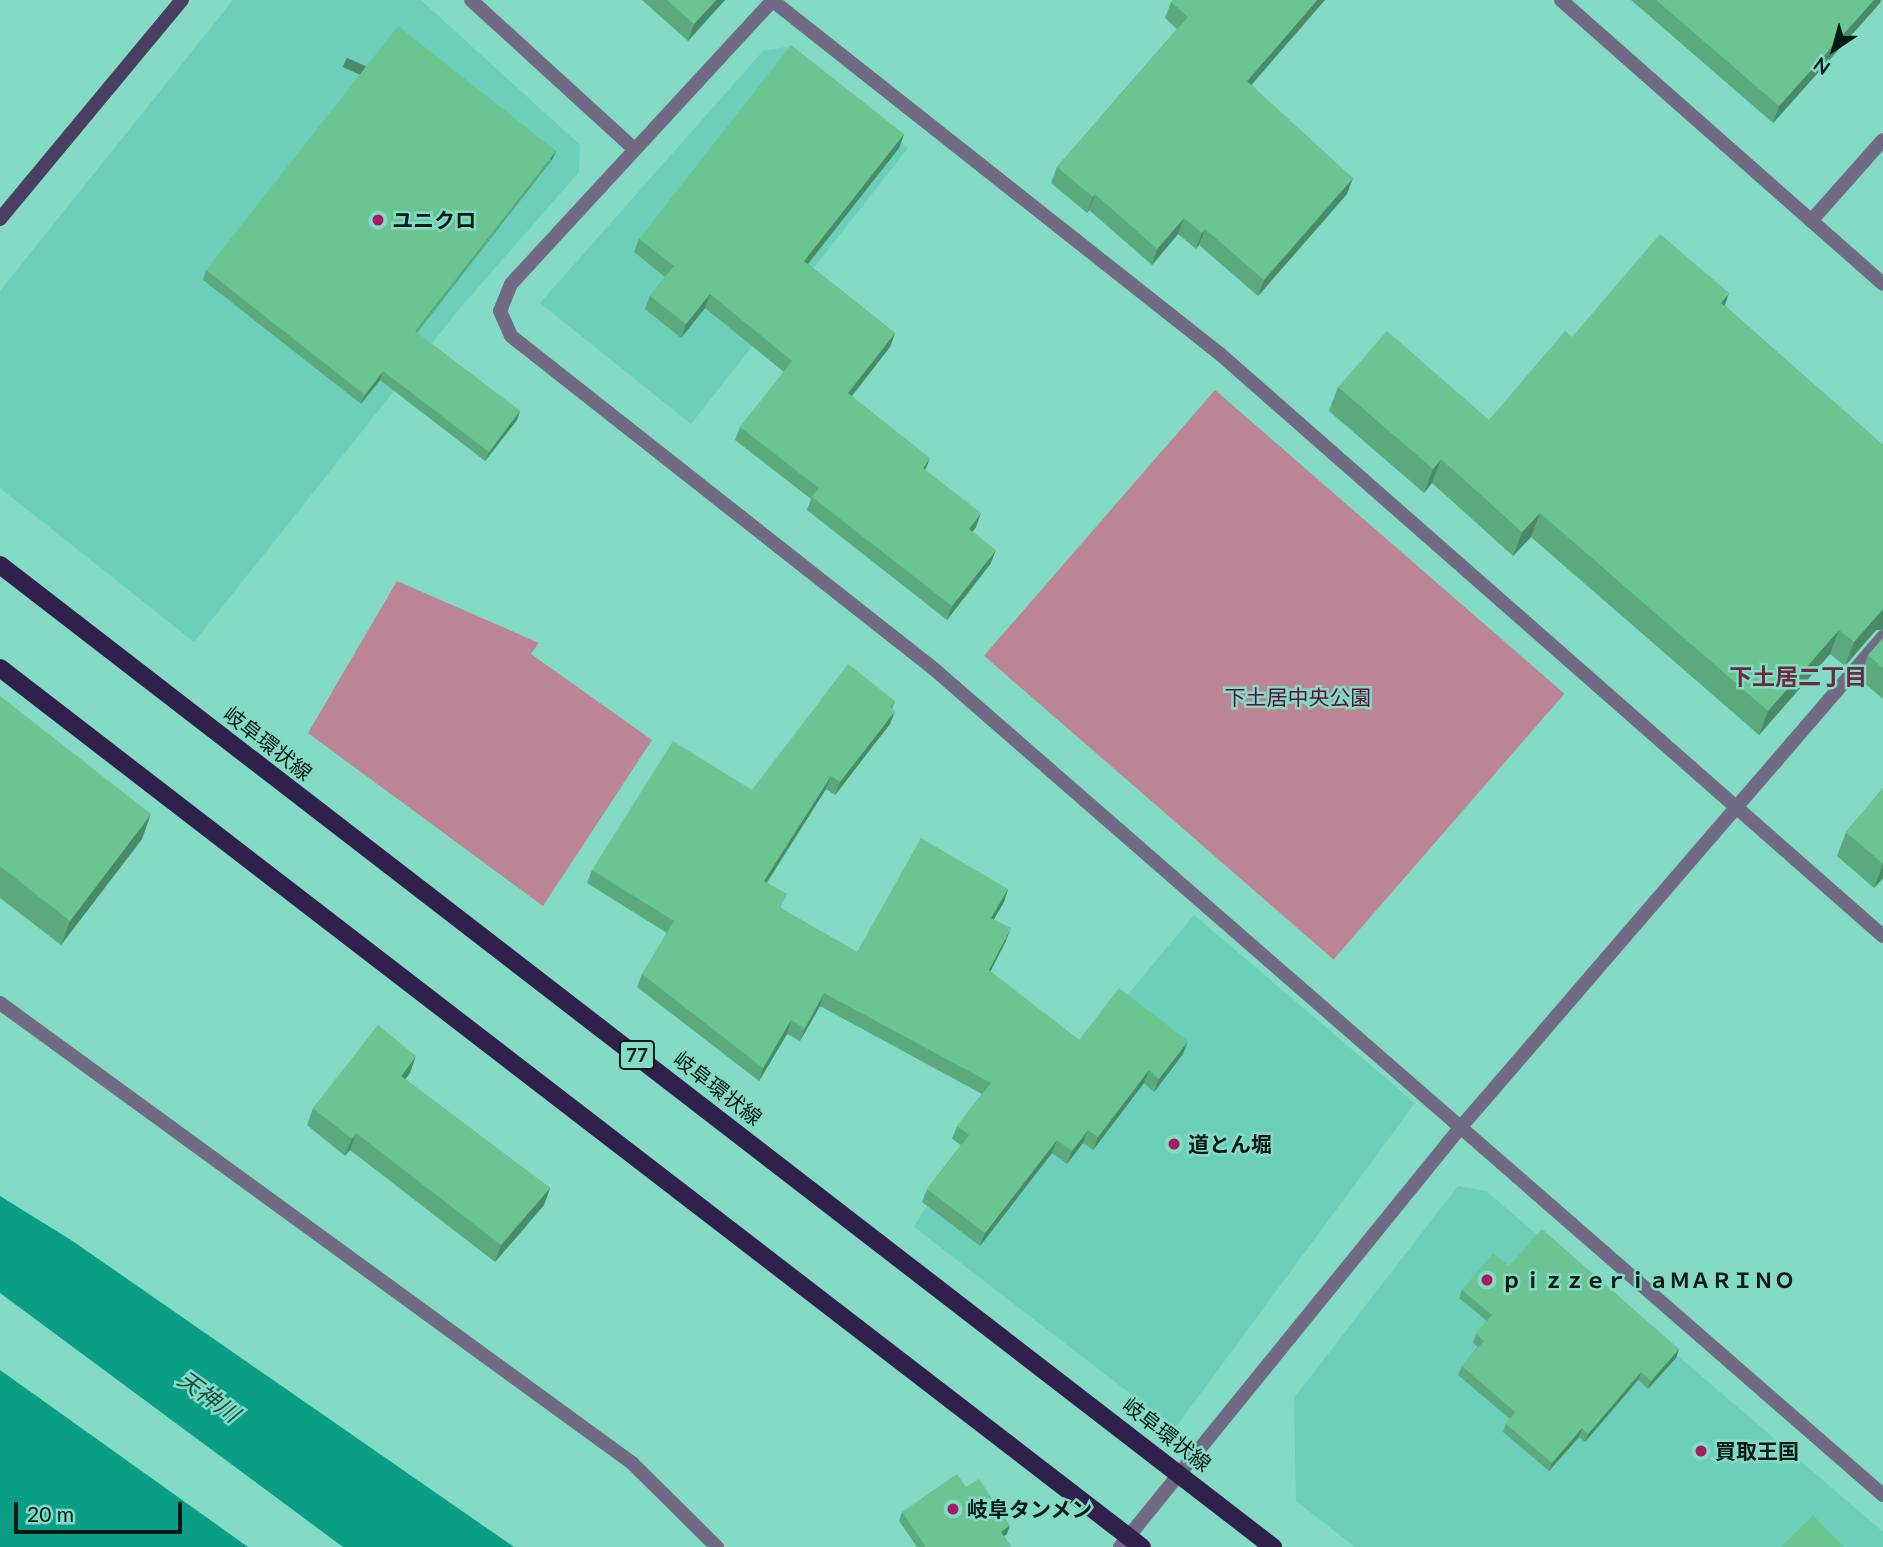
<!DOCTYPE html>
<html>
<head>
<meta charset="utf-8">
<style>
  body { margin:0 }
  #map { position:relative; width:1883px; height:1547px; overflow:hidden; background:#83dac5; font-family:Lato,"Noto Sans JP",sans-serif }
  div>[style] { position:absolute }
  .built>* { inset:0; background:#6ccfb9 }
  .green>* { inset:0; background:#bb8497; transform-origin:0 0 }
  .water>* { inset:0; background:#0a9e87 }
  .street>* { height:14px; margin:-7px; padding:0 7px; transform-origin:7px; border-radius:7px; background:#716a84 }
  .secondary>* { height:14px; margin:-7px; padding:0 7px; transform-origin:7px; border-radius:7px; background:#4a3f63 }
  .primary>* { height:18px; margin:-9px; padding:0 9px; transform-origin:9px; border-radius:9px; background:#2f214b }
  .wall>* { inset:0; background:#5ca97e }
  .shaded-wall>* { inset:0; background:#4b8a66; transform-origin:0 0 }
  .building>* { inset:0; background:#6bc592 }
  .dots>* { width:19px; height:19px; translate:-50% -50%; box-sizing:border-box; border:4px solid #83dac5; border-radius:50% }
  span { translate:-50% -50%; white-space:nowrap; text-align:center; line-height:1.15; -webkit-text-stroke:5px #83dac5; paint-order:stroke }
  .shield-label span { padding:2px 5px; background:#83dac5; border:2px solid; border-radius:5px; -webkit-text-stroke-width:0 }
  .shield-label { font-size:19px; color:#001a14; font-weight:700 }
  .poi-label { font-size:21px; color:#001a14; font-weight:700 }
  .left { translate:0 -50%; text-align:left }
  .park-label { font-size:21px; color:#5e0f35 }
  .street-label { font-size:21px; color:#001a14 }
  .neighbourhood-label { font-size:23px; color:#6b2944; font-weight:700 }
  .water-label { font-size:23px; color:#194d42; font-style:italic }
  .north { position:absolute; left:1799px; top:14px; width:70px; height:70px; -webkit-text-stroke:5px #83dac5; paint-order:stroke; rotate:216deg; font-size:19px; font-weight:700; line-height:28px; text-align:center; color:#001a14 }
  .north::after { content:''; display:block; margin:auto; width:24px; height:32px; background:#001a14; clip-path:polygon(50% 0,100% 100%,50% 72%,0 100%) }
  .scale { position:absolute; left:14px; top:1502px; width:168px; height:32px; box-sizing:border-box; border:4px solid #001a14; border-top:0; padding-left:9px; font-size:21px; line-height:24px; white-space:nowrap; color:#001a14; -webkit-text-stroke:5px #83dac5; paint-order:stroke }
</style>
</head>
<body>
<div id="map">
  <div class="built">
    <i style="clip-path:polygon(233px 0,421px 0,580px 145px,579px 172px,461px 307px,194px 642px,0 488px,0 291px)"></i>
    <i style="clip-path:polygon(786px 47px,908px 148px,691px 424px,540px 303px,763px 51px)"></i>
    <i style="clip-path:polygon(1194px 915px,1415px 1103px,1175px 1428px,914px 1227px,1044px 1012px,1084px 1047px)"></i>
    <i style="clip-path:polygon(1458px 1186px,1486px 1191px,1883px 1532px,1883px 1547px,1355px 1547px,1296px 1501px,1294px 1398px)"></i>
  </div>
  <div class="green">
    <i style="left:1215px;top:390px;width:463px;height:352px;rotate:41deg"></i>
    <i style="clip-path:polygon(397px 581px,539px 643px,531px 654px,652px 740px,543px 906px,308px 733px)"></i>
  </div>
  <div class="water">
    <i style="clip-path:polygon(0 1196px,71px 1240px,514px 1547px,343px 1547px,0 1293px)"></i>
    <i style="clip-path:polygon(0 1370px,248px 1547px,0 1547px)"></i>
  </div>
  <div class="street">
    <i style="left:471px;top:0;width:221px;rotate:42.4deg"></i>
    <i style="left:773px;top:0;width:386px;rotate:132.7deg"></i>
    <i style="left:511px;top:284px;width:29px;rotate:112deg"></i>
    <i style="left:500px;top:311px;width:27px;rotate:66deg"></i>
    <i style="left:511px;top:336px;width:538px;rotate:38.21deg"></i>
    <i style="left:934px;top:669px;width:1258px;rotate:41.04deg"></i>
    <i style="left:1561px;top:0;width:429px;rotate:41.4deg"></i>
    <i style="left:773px;top:1px;width:570px;rotate:38.3deg"></i>
    <i style="left:1220px;top:354px;width:882px;rotate:41.28deg"></i>
    <i style="left:1811px;top:221px;width:108px;rotate:-48.4deg"></i>
    <i style="left:0;top:1003px;width:782px;rotate:36.05deg"></i>
    <i style="left:632px;top:1463px;width:120px;rotate:44.7deg"></i>
    <i style="left:1120px;top:1547px;width:540px;rotate:-50.94deg"></i>
    <i style="left:1460px;top:1128px;width:648px;rotate:-49.25deg"></i>
  </div>
  <div class="secondary">
    <i style="left:0;top:219px;width:285px;rotate:-50.3deg"></i>
  </div>
  <div class="primary">
    <i style="left:0;top:565px;width:1608px;rotate:37.65deg"></i>
    <i style="left:0;top:668px;width:1441px;rotate:37.59deg"></i>
  </div>
  <div class="wall">
    <i style="clip-path:polygon(642px 0,725px 0,688px 41px)"></i>
    <i style="clip-path:polygon(1173px 0,1252px 85px,1347px 194px,1258px 296px,1199px 245px,1196px 249px,1178px 234px,1152px 265px,1089px 210px,1087px 213px,1051px 183px,1057px 167px,1177px 29px,1165px 18px,1171px 2px)"></i>
    <i style="clip-path:polygon(1631px 0,1881px 0,1880px 3px,1773px 123px)"></i>
    <i style="clip-path:polygon(904px 134px,899px 148px,808px 264px,895px 333px,890px 347px,852px 396px,926px 471px,976px 527px,973px 531px,991px 563px,947px 620px,807px 510px,811px 499px,735px 440px,740px 427px,784px 372px,705px 308px,681px 338px,645px 309px,650px 296px,665px 277px,634px 252px,639px 239px)"></i>
    <i style="clip-path:polygon(552px 160px,417px 333px,520px 411px,517px 420px,485px 461px,380px 380px,361px 404px,203px 280px,206px 270px)"></i>
    <i style="clip-path:polygon(1725px 306px,1883px 445px,1883px 630px,1876px 630px,1845px 666px,1830px 654px,1759px 735px,1531px 537px,1513px 556px,1432px 483px,1424px 493px,1329px 411px,1338px 387px,1489px 420px,1572px 337px)"></i>
    <i style="clip-path:polygon(1883px 638px,1883px 699px,1860px 679px,1868px 655px)"></i>
    <i style="clip-path:polygon(0 696px,142px 839px,61px 945px,0 898px)"></i>
    <i style="clip-path:polygon(895px 701px,892px 709px,890px 724px,835px 795px,826px 789px,767px 883px,782px 909px,857px 952px,1008px 889px,1004px 902px,994px 919px,1006px 941px,990px 972px,1079px 1040px,1183px 1054px,1154px 1092px,1144px 1083px,1093px 1150px,1083px 1143px,1067px 1164px,1052px 1153px,980px 1246px,922px 1202px,927px 1189px,961px 1145px,952px 1139px,957px 1126px,982px 1094px,820px 1006px,800px 1041px,787px 1034px,759px 1081px,637px 987px,642px 974px,667px 933px,587px 883px,592px 870px,752px 790px)"></i>
    <i style="clip-path:polygon(1883px 788px,1883px 878px,1874px 888px,1837px 856px,1846px 832px)"></i>
    <i style="clip-path:polygon(410px 1073px,405px 1079px,550px 1188px,544px 1205px,495px 1262px,350px 1150px,345px 1156px,307px 1125px,313px 1108px)"></i>
    <i style="clip-path:polygon(1509px 1266px,1679px 1349px,1676px 1358px,1648px 1389px,1638px 1380px,1585px 1442px,1579px 1437px,1549px 1471px,1503px 1432px,1506px 1424px,1510px 1419px,1458px 1375px,1462px 1366px,1478px 1347px,1473px 1343px,1476px 1334px,1487px 1321px,1459px 1298px,1462px 1290px)"></i>
    <i style="clip-path:polygon(966px 1487px,1007px 1534px,1004px 1536px,1011px 1547px,917px 1547px,899px 1521px,902px 1512px)"></i>
  </div>
  <div class="shaded-wall">
    <i style="clip-path:polygon(716px 0,725px 0,688px 41px,694px 24px)"></i>
    <i style="clip-path:polygon(1317px 0,1325px 0,1241px 97px,1247px 81px)"></i>
    <i style="clip-path:polygon(1874px 0,1881px 0,1880px 3px,1773px 123px,1779px 106px)"></i>
    <i style="clip-path:polygon(904px 134px,899px 148px,799px 275px,804px 261px)"></i>
    <i style="left:556px;top:151px;width:10px;height:229px;rotate:114deg"></i>
    <i style="clip-path:polygon(1353px 178px,1347px 194px,1258px 296px,1264px 280px)"></i>
    <i style="clip-path:polygon(1095px 194px,1089px 210px,1087px 213px,1093px 197px)"></i>
    <i style="clip-path:polygon(1184px 218px,1178px 234px,1152px 265px,1157px 249px)"></i>
    <i style="clip-path:polygon(1205px 229px,1199px 245px,1196px 249px,1202px 233px)"></i>
    <i style="clip-path:polygon(1729px 293px,1721px 317px,1721px 303px)"></i>
    <i style="clip-path:polygon(710px 294px,705px 308px,681px 338px,686px 324px)"></i>
    <i style="clip-path:polygon(895px 333px,890px 347px,843px 407px,848px 393px)"></i>
    <i style="clip-path:polygon(383px 371px,380px 380px,361px 404px,365px 395px)"></i>
    <i style="clip-path:polygon(520px 411px,517px 420px,485px 461px,489px 452px)"></i>
    <i style="clip-path:polygon(930px 458px,925px 471px,923px 468px)"></i>
    <i style="clip-path:polygon(1441px 459px,1432px 483px,1424px 493px,1433px 469px)"></i>
    <i style="clip-path:polygon(981px 513px,976px 527px,964px 542px,969px 529px)"></i>
    <i style="clip-path:polygon(1540px 513px,1531px 537px,1513px 556px,1522px 532px)"></i>
    <i style="clip-path:polygon(996px 550px,991px 563px,947px 620px,952px 606px)"></i>
    <i style="clip-path:polygon(1883px 609px,1883px 630px,1876px 630px,1845px 666px,1854px 642px)"></i>
    <i style="clip-path:polygon(1839px 630px,1830px 654px,1759px 735px,1768px 711px)"></i>
    <i style="clip-path:polygon(895px 711px,890px 724px,835px 795px,840px 782px)"></i>
    <i style="clip-path:polygon(831px 776px,826px 789px,759px 894px,764px 881px)"></i>
    <i style="clip-path:polygon(151px 814px,142px 839px,61px 945px,70px 921px)"></i>
    <i style="clip-path:polygon(1883px 864px,1883px 878px,1874px 888px)"></i>
    <i style="clip-path:polygon(1008px 889px,1004px 902px,987px 931px,991px 918px)"></i>
    <i style="clip-path:polygon(1011px 928px,1006px 941px,984px 984px,989px 970px)"></i>
    <i style="clip-path:polygon(824px 993px,820px 1006px,800px 1041px,805px 1028px)"></i>
    <i style="clip-path:polygon(791px 1020px,787px 1034px,759px 1081px,763px 1068px)"></i>
    <i style="clip-path:polygon(1188px 1041px,1183px 1054px,1154px 1092px,1159px 1079px)"></i>
    <i style="clip-path:polygon(416px 1056px,410px 1073px,395px 1093px,401px 1076px)"></i>
    <i style="clip-path:polygon(1149px 1070px,1144px 1083px,1093px 1150px,1098px 1137px)"></i>
    <i style="clip-path:polygon(1088px 1130px,1083px 1143px,1067px 1164px,1072px 1151px)"></i>
    <i style="clip-path:polygon(356px 1133px,350px 1150px,345px 1156px,352px 1139px)"></i>
    <i style="clip-path:polygon(1057px 1140px,1052px 1153px,980px 1246px,985px 1233px)"></i>
    <i style="clip-path:polygon(550px 1188px,544px 1205px,495px 1262px,501px 1245px)"></i>
    <i style="clip-path:polygon(1679px 1349px,1676px 1358px,1648px 1389px,1651px 1381px)"></i>
    <i style="clip-path:polygon(1641px 1372px,1638px 1380px,1585px 1442px,1588px 1434px)"></i>
    <i style="clip-path:polygon(1582px 1428px,1579px 1437px,1549px 1471px,1552px 1463px)"></i>
    <i style="clip-path:polygon(1010px 1525px,1007px 1534px,997px 1541px,1001px 1532px)"></i>
  </div>
  <div class="building">
    <i style="clip-path:polygon(667px 0,716px 0,694px 24px)"></i>
    <i style="clip-path:polygon(1173px 0,1317px 0,1247px 81px,1353px 178px,1264px 280px,1205px 229px,1202px 233px,1184px 218px,1157px 249px,1095px 194px,1093px 197px,1057px 167px,1188px 17px,1171px 2px)"></i>
    <i style="clip-path:polygon(1656px 0,1874px 0,1779px 106px)"></i>
    <i style="clip-path:polygon(398px 26px,556px 151px,415px 331px,520px 411px,489px 452px,383px 371px,365px 395px,206px 270px)"></i>
    <i style="clip-path:polygon(791px 45px,904px 134px,804px 261px,895px 333px,848px 393px,930px 458px,923px 468px,981px 513px,969px 529px,996px 550px,952px 606px,812px 497px,819px 488px,740px 427px,792px 361px,710px 294px,686px 324px,650px 296px,674px 266px,639px 239px)"></i>
    <i style="clip-path:polygon(1660px 234px,1729px 293px,1721px 303px,1883px 445px,1883px 609px,1854px 642px,1839px 630px,1768px 711px,1540px 513px,1522px 532px,1441px 459px,1433px 469px,1338px 387px,1387px 331px,1489px 420px,1565px 331px,1572px 337px)"></i>
    <i style="clip-path:polygon(1883px 638px,1883px 668px,1868px 655px)"></i>
    <i style="clip-path:polygon(848px 664px,895px 701px,890px 707px,895px 711px,840px 782px,831px 776px,764px 881px,787px 894px,780px 908px,857px 952px,921px 838px,1008px 889px,991px 918px,1011px 928px,989px 970px,1079px 1040px,1119px 988px,1188px 1041px,1159px 1079px,1149px 1070px,1098px 1137px,1088px 1130px,1072px 1151px,1057px 1140px,985px 1233px,927px 1189px,969px 1135px,957px 1126px,991px 1083px,824px 993px,805px 1028px,791px 1020px,763px 1068px,642px 974px,674px 921px,592px 870px,673px 741px,752px 790px)"></i>
    <i style="clip-path:polygon(0 696px,151px 814px,70px 921px,0 866px)"></i>
    <i style="clip-path:polygon(1883px 788px,1883px 864px,1846px 832px)"></i>
    <i style="clip-path:polygon(378px 1025px,416px 1056px,401px 1076px,550px 1188px,501px 1245px,356px 1133px,352px 1139px,313px 1108px)"></i>
    <i style="clip-path:polygon(1542px 1229px,1679px 1349px,1651px 1381px,1641px 1372px,1588px 1434px,1582px 1428px,1552px 1463px,1506px 1424px,1515px 1412px,1462px 1366px,1484px 1341px,1476px 1334px,1492px 1315px,1462px 1290px,1493px 1253px,1509px 1266px)"></i>
    <i style="clip-path:polygon(957px 1474px,966px 1487px,979px 1479px,1010px 1525px,1001px 1532px,1011px 1547px,926px 1547px,902px 1512px)"></i>
    <i style="clip-path:polygon(1813px 1515px,1844px 1547px,1781px 1547px)"></i>
  </div>
  <div class="dots">
    <i style="left:378px;top:220px;background:#a71c60"></i>
    <i style="left:1174px;top:1144px;background:#a71c60"></i>
    <i style="left:1487px;top:1280px;background:#a71c60"></i>
    <i style="left:1701px;top:1451px;background:#a71c60"></i>
    <i style="left:953px;top:1509px;background:#a71c60"></i>
  </div>
  <div class="shield-label">
    <span style="left:637px;top:1055px">77</span>
  </div>
  <div class="poi-label">
    <span class="left" style="left:392px;top:220px">ユニクロ</span>
    <span class="left" style="left:1188px;top:1144px">道とん堀</span>
    <span class="left" style="left:1501px;top:1280px">ｐｉｚｚｅｒｉａＭＡＲＩＮＯ</span>
    <span class="left" style="left:1715px;top:1451px">買取王国</span>
    <span class="left" style="left:967px;top:1509px">岐阜タンメン</span>
  </div>
  <div class="park-label">
    <span style="left:1298px;top:697px">下土居中央公園</span>
  </div>
  <div class="street-label">
    <span style="left:268px;top:743px;rotate:38deg">岐阜環状線</span>
    <span style="left:718px;top:1088px;rotate:38deg">岐阜環状線</span>
    <span style="left:1167px;top:1434px;rotate:38deg">岐阜環状線</span>
  </div>
  <div class="neighbourhood-label">
    <span style="left:1798px;top:676px">下土居二丁目</span>
  </div>
  <div class="water-label">
    <span style="left:209px;top:1396px;rotate:36deg">天神川</span>
  </div>
  <div class="north">N</div>
  <div class="scale">20 m</div>
</div>
</body>
</html>
